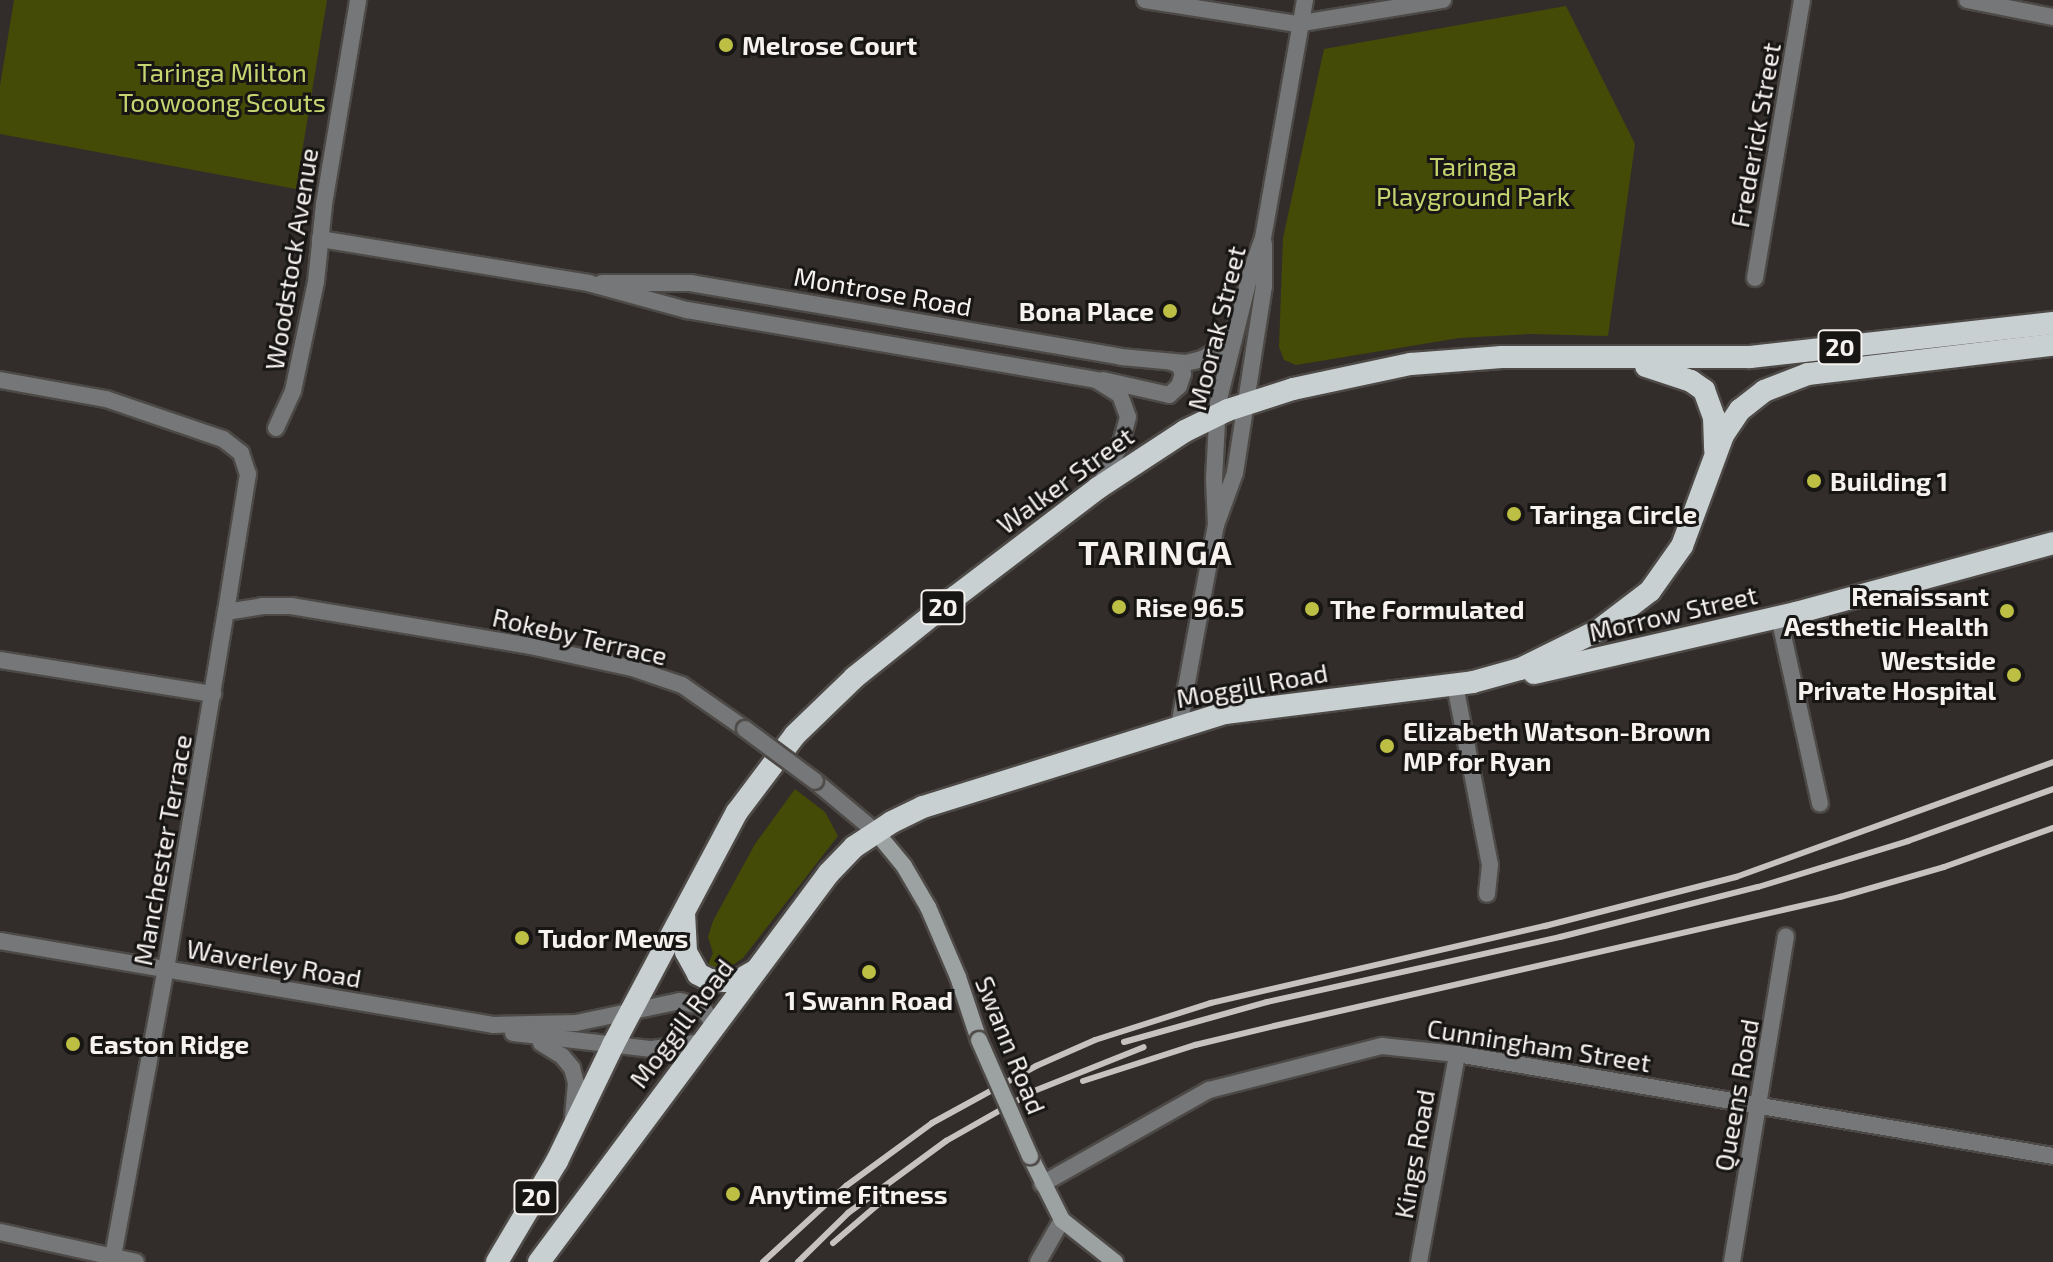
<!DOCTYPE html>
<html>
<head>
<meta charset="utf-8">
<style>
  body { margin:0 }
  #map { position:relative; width:2053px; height:1262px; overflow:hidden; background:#322d2a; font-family:"Exo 2",sans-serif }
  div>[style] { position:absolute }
  .green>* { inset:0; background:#444b06 }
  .roads { filter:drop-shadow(2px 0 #4d4946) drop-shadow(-2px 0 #4d4946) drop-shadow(0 2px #4d4946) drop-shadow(0 -2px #4d4946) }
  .minor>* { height:16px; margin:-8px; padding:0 8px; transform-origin:8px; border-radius:8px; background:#757778 }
  .tertiary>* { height:16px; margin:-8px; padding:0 8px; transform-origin:8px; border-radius:8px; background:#757778 }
  .secondary>* { height:16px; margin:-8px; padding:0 8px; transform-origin:8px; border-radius:8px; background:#9ca1a2 }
  .trunk>* { height:22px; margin:-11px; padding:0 11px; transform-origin:11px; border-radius:11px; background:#c9d0d2 }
  .rail>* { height:6px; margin:-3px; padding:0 3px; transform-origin:3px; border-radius:3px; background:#c5c2bf }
  .bridges { filter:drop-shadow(2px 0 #4d4946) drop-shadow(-2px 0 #4d4946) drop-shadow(0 2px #4d4946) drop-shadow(0 -2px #4d4946) }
  .tertiary-bridge>* { height:16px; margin:-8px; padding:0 8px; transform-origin:8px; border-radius:8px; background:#757778 }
  .secondary-bridge>* { height:16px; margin:-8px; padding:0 8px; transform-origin:8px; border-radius:8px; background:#9ca1a2 }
  .dots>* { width:22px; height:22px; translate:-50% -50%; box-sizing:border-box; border:4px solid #181615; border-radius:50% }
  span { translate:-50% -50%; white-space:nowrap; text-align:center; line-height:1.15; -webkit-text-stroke:6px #181615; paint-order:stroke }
  .shield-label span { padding:2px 6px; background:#181615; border:2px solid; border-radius:6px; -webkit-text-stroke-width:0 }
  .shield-label { font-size:24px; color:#f5f2f0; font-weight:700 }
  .poi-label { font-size:26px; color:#f5f2f0; font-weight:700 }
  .left { translate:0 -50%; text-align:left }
  .right { translate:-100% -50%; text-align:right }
  .park-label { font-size:26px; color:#c7d570 }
  .street-label { font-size:26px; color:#f5f2f0 }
  .district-label { font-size:34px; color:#f5f2f0; font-weight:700; letter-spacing:2px }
</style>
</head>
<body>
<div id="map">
  <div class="green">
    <i style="clip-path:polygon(14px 0,327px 0,296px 189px,0 134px,0 86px)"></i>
    <i style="clip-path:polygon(1566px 6px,1635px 144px,1608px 336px,1530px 334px,1459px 338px,1296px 365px,1284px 360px,1279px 347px,1283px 238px,1324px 49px)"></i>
    <i style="clip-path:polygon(795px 789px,825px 812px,838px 836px,743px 958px,727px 969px,707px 967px,713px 953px,708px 937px,713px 921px,755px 844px)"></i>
  </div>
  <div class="roads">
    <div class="minor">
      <i style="left:1145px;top:0;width:153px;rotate:9deg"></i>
      <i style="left:1296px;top:24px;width:149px;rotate:-9.3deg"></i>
      <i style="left:1967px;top:0;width:88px;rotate:11.2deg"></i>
      <i style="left:320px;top:239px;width:272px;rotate:9.3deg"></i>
      <i style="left:588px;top:283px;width:103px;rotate:15.3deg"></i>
      <i style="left:687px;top:310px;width:415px;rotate:9.7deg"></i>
      <i style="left:1096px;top:380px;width:28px;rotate:32deg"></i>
      <i style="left:1120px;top:395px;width:23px;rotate:70deg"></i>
      <i style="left:1128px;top:417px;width:27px;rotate:105deg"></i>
      <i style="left:1121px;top:443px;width:46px;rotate:116deg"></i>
      <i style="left:1755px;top:278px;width:282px;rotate:-80.4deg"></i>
      <i style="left:602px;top:283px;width:88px"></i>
      <i style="left:690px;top:283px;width:437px;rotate:9.7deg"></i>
      <i style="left:1121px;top:357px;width:65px;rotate:5.3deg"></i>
      <i style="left:1186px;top:363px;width:16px;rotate:-14deg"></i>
      <i style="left:1202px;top:359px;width:21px;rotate:-31deg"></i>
      <i style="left:1220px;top:348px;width:29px;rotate:-54deg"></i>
      <i style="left:0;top:380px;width:108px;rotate:10.2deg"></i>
      <i style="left:106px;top:399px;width:124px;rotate:18.9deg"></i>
      <i style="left:223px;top:439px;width:23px;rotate:38deg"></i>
      <i style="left:241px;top:453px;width:22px;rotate:72deg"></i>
      <i style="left:248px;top:474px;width:140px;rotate:99.1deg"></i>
      <i style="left:1103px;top:380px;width:68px;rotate:12.8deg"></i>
      <i style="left:1169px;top:395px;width:13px;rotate:-42deg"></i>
      <i style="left:1179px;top:386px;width:13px;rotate:-72deg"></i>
      <i style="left:1183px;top:374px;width:10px;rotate:-114deg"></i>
      <i style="left:1179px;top:365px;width:9px;rotate:-159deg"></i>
      <i style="left:276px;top:428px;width:41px;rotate:-65.3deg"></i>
      <i style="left:293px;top:391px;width:111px;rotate:-78.1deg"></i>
      <i style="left:316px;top:282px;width:78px;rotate:-84.1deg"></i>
      <i style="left:324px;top:204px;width:207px;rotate:-80.5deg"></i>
      <i style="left:1216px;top:525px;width:46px;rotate:-92.5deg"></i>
      <i style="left:1214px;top:479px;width:76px;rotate:-87deg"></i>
      <i style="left:1218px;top:403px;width:136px;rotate:-76deg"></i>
      <i style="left:1251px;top:271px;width:35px;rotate:-70deg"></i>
      <i style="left:1263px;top:238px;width:242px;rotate:-80deg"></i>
      <i style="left:1779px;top:617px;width:191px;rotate:77.6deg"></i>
      <i style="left:0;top:660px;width:216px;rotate:9.1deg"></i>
      <i style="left:1455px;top:685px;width:183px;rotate:79deg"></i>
      <i style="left:1490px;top:865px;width:29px;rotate:96deg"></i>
      <i style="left:1179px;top:726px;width:204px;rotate:-79.6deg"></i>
      <i style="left:1216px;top:525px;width:55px;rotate:-69.9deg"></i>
      <i style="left:1235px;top:473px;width:189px;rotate:-81.2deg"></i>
      <i style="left:1264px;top:286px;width:42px;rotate:-90deg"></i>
      <i style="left:1042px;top:1184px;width:192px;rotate:-29.4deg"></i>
      <i style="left:1209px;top:1090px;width:179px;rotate:-14.3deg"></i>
      <i style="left:1382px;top:1046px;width:75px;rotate:6.1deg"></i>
      <i style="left:1457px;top:1054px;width:605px;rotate:9.71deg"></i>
      <i style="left:0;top:1232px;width:139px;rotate:12.4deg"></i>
      <i style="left:112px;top:1262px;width:298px;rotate:-79.6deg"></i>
      <i style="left:1038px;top:1262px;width:48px;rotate:-60.3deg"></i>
      <i style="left:1419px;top:1262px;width:211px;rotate:-79.6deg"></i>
      <i style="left:1732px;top:1262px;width:330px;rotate:-80.6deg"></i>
    </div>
    <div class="tertiary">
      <i style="left:815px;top:781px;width:80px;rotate:39.9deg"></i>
      <i style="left:0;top:941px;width:500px;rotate:9.67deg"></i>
      <i style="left:493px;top:1025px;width:83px;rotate:-1.4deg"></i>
      <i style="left:576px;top:1023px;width:106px;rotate:-11.9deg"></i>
      <i style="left:680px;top:1001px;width:23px;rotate:15deg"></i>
      <i style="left:702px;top:1007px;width:22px;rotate:56deg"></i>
      <i style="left:166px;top:969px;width:362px;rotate:-80.5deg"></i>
      <i style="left:226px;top:612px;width:36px;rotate:-9deg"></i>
      <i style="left:262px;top:606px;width:29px"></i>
      <i style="left:291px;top:606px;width:242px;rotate:9.5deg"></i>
      <i style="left:530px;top:646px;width:104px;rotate:12.2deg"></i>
      <i style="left:632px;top:668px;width:53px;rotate:18.8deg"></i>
      <i style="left:682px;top:685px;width:77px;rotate:34.9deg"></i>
      <i style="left:513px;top:1033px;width:140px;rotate:6.6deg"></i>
      <i style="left:652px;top:1049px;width:49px;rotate:-8.1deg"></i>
      <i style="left:541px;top:1043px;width:25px;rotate:32deg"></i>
      <i style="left:562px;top:1056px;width:16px;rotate:50deg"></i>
      <i style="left:572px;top:1068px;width:16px;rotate:75deg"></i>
      <i style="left:576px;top:1083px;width:36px;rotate:95deg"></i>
    </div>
    <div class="secondary">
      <i style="left:876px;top:832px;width:44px;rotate:50.5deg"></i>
      <i style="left:904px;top:866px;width:48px;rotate:59.7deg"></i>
      <i style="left:928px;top:907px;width:76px;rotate:66.8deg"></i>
      <i style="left:958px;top:977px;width:66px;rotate:71.6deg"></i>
      <i style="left:1030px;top:1156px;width:72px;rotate:63.4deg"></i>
      <i style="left:1062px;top:1220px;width:68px;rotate:38.4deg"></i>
    </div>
    <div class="trunk">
      <i style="left:1646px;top:366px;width:47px;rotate:18.4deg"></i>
      <i style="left:1691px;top:381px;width:16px;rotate:35deg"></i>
      <i style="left:1704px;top:390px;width:29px;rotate:70deg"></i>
      <i style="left:1714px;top:417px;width:33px;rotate:88deg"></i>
      <i style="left:1534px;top:673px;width:269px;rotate:-12.9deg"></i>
      <i style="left:1796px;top:613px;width:266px;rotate:-15.2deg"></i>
      <i style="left:684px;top:913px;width:39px;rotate:87deg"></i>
      <i style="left:686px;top:952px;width:25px;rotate:61deg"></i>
      <i style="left:698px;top:974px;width:13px;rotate:27deg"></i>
      <i style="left:710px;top:980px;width:16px;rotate:4deg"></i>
      <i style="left:726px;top:981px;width:15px;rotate:-8deg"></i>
      <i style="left:741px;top:979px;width:16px;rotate:-30deg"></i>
      <i style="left:497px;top:1262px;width:117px;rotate:-59.3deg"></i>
      <i style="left:557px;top:1161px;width:129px;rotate:-64.2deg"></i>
      <i style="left:613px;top:1045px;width:264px;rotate:-62deg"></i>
      <i style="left:737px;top:812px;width:96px;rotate:-53deg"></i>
      <i style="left:795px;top:735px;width:83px;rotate:-44deg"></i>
      <i style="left:855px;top:677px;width:128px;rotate:-38.7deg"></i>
      <i style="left:955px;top:597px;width:180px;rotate:-37.3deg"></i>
      <i style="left:1098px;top:488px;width:104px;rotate:-33.2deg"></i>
      <i style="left:1185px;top:431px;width:48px;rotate:-26deg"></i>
      <i style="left:1228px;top:410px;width:68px;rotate:-17.9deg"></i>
      <i style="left:1293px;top:389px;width:121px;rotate:-12deg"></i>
      <i style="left:1411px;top:364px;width:91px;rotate:-4.4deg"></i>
      <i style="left:1502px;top:357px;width:248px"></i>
      <i style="left:1750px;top:357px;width:305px;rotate:-6.4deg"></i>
      <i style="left:539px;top:1262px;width:485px;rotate:-53.3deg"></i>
      <i style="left:829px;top:873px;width:36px;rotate:-46deg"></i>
      <i style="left:854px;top:847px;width:45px;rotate:-33.3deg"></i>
      <i style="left:892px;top:822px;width:34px;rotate:-26deg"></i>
      <i style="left:923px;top:807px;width:316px;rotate:-17.3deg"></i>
      <i style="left:1225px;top:713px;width:250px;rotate:-7.1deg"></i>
      <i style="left:1473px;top:682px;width:49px;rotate:-15.5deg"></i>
      <i style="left:1520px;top:669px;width:88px;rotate:-26.3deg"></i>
      <i style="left:1599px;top:630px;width:64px;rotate:-37.4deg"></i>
      <i style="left:1650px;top:591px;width:55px;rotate:-54.6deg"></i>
      <i style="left:1682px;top:546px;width:118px;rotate:-69.7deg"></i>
      <i style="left:1723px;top:435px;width:30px;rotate:-56deg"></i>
      <i style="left:1740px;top:410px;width:31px;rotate:-38deg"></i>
      <i style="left:1764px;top:391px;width:47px;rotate:-21.1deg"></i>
      <i style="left:1808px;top:374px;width:247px;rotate:-6.8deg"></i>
    </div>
  </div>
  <div class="rail">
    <i style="left:1124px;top:1042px;width:148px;rotate:-15.6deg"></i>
    <i style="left:1267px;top:1002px;width:300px;rotate:-12.5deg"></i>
    <i style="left:1560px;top:937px;width:204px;rotate:-14.2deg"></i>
    <i style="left:1758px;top:887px;width:157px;rotate:-17deg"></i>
    <i style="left:1908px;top:841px;width:154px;rotate:-19.7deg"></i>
    <i style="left:1083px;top:1081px;width:118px;rotate:-17.8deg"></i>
    <i style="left:1195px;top:1045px;width:81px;rotate:-13.5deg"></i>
    <i style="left:1274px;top:1026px;width:581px;rotate:-12.84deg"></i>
    <i style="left:1840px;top:897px;width:108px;rotate:-16.1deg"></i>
    <i style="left:1944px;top:867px;width:116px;rotate:-19.7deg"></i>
    <i style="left:833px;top:1243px;width:63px;rotate:-40.5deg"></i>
    <i style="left:763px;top:1262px;width:113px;rotate:-42.5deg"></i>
    <i style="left:846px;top:1186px;width:107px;rotate:-36.2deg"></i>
    <i style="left:932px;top:1123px;width:119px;rotate:-28.7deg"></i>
    <i style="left:1036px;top:1066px;width:64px;rotate:-23.8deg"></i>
    <i style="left:1095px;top:1040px;width:122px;rotate:-17.7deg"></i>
    <i style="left:1211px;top:1003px;width:343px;rotate:-13deg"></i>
    <i style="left:1545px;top:926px;width:197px;rotate:-14.4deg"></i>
    <i style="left:1736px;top:877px;width:337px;rotate:-19.9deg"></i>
    <i style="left:798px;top:1262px;width:70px;rotate:-44.4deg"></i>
    <i style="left:848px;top:1213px;width:122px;rotate:-36.3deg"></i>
    <i style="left:946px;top:1141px;width:101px;rotate:-29.6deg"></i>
    <i style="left:1034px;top:1091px;width:118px;rotate:-21.8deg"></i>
  </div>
  <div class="bridges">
    <div class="tertiary-bridge">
      <i style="left:745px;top:729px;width:87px;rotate:36.6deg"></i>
    </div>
    <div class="secondary-bridge">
      <i style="left:979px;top:1040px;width:127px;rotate:66.3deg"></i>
    </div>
  </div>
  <div class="dots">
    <i style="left:726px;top:45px;background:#bcbf43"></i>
    <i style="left:1170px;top:311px;background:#bcbf43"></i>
    <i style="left:1814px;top:481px;background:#bcbf43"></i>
    <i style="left:1514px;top:514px;background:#bcbf43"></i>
    <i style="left:1119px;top:607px;background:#bcbf43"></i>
    <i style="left:1312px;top:609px;background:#bcbf43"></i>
    <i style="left:2007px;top:611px;background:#bcbf43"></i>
    <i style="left:2014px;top:675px;background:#bcbf43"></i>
    <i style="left:1387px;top:746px;background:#bcbf43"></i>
    <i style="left:522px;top:938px;background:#bcbf43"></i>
    <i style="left:869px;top:972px;background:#bcbf43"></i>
    <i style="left:73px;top:1044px;background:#bcbf43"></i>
    <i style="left:733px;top:1194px;background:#bcbf43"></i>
  </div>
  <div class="shield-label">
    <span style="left:1840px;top:347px">20</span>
    <span style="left:943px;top:607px">20</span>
    <span style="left:536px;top:1197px">20</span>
  </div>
  <div class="poi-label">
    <span class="left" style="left:742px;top:45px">Melrose Court</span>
    <span class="right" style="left:1154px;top:311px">Bona Place</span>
    <span class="left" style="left:1830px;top:481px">Building 1</span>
    <span class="left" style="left:1530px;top:514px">Taringa Circle</span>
    <span class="right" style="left:1989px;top:611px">Renaissant<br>Aesthetic Health</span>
    <span class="left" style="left:1135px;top:607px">Rise 96.5</span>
    <span class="left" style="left:1330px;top:609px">The Formulated</span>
    <span class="right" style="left:1996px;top:675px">Westside<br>Private Hospital</span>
    <span class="left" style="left:1403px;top:746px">Elizabeth Watson-Brown<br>MP for Ryan</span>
    <span class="left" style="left:538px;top:938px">Tudor Mews</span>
    <span style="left:869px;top:1000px">1 Swann Road</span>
    <span class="left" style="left:89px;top:1044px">Easton Ridge</span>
    <span class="left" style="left:749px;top:1194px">Anytime Fitness</span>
  </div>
  <div class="park-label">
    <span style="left:222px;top:87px">Taringa Milton<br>Toowoong Scouts</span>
    <span style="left:1473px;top:181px">Taringa<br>Playground Park</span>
  </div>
  <div class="street-label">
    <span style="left:1755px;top:135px;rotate:-80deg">Frederick Street</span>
    <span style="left:291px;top:259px;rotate:-81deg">Woodstock Avenue</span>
    <span style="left:883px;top:291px;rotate:10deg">Montrose Road</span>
    <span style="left:1216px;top:328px;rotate:-76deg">Moorak Street</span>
    <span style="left:1065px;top:480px;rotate:-36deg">Walker Street</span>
    <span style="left:1673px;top:613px;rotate:-13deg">Morrow Street</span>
    <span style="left:580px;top:636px;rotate:13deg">Rokeby Terrace</span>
    <span style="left:1252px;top:685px;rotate:-10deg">Moggill Road</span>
    <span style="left:162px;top:850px;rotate:-80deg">Manchester Terrace</span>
    <span style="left:274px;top:963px;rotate:10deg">Waverley Road</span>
    <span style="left:681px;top:1023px;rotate:-53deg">Moggill Road</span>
    <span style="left:1011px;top:1045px;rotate:68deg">Swann Road</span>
    <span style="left:1539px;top:1045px;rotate:9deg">Cunningham Street</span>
    <span style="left:1736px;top:1095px;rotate:-80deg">Queens Road</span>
    <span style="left:1414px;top:1154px;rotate:-80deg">Kings Road</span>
  </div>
  <div class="district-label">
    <span style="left:1156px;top:552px">TARINGA</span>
  </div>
</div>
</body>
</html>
